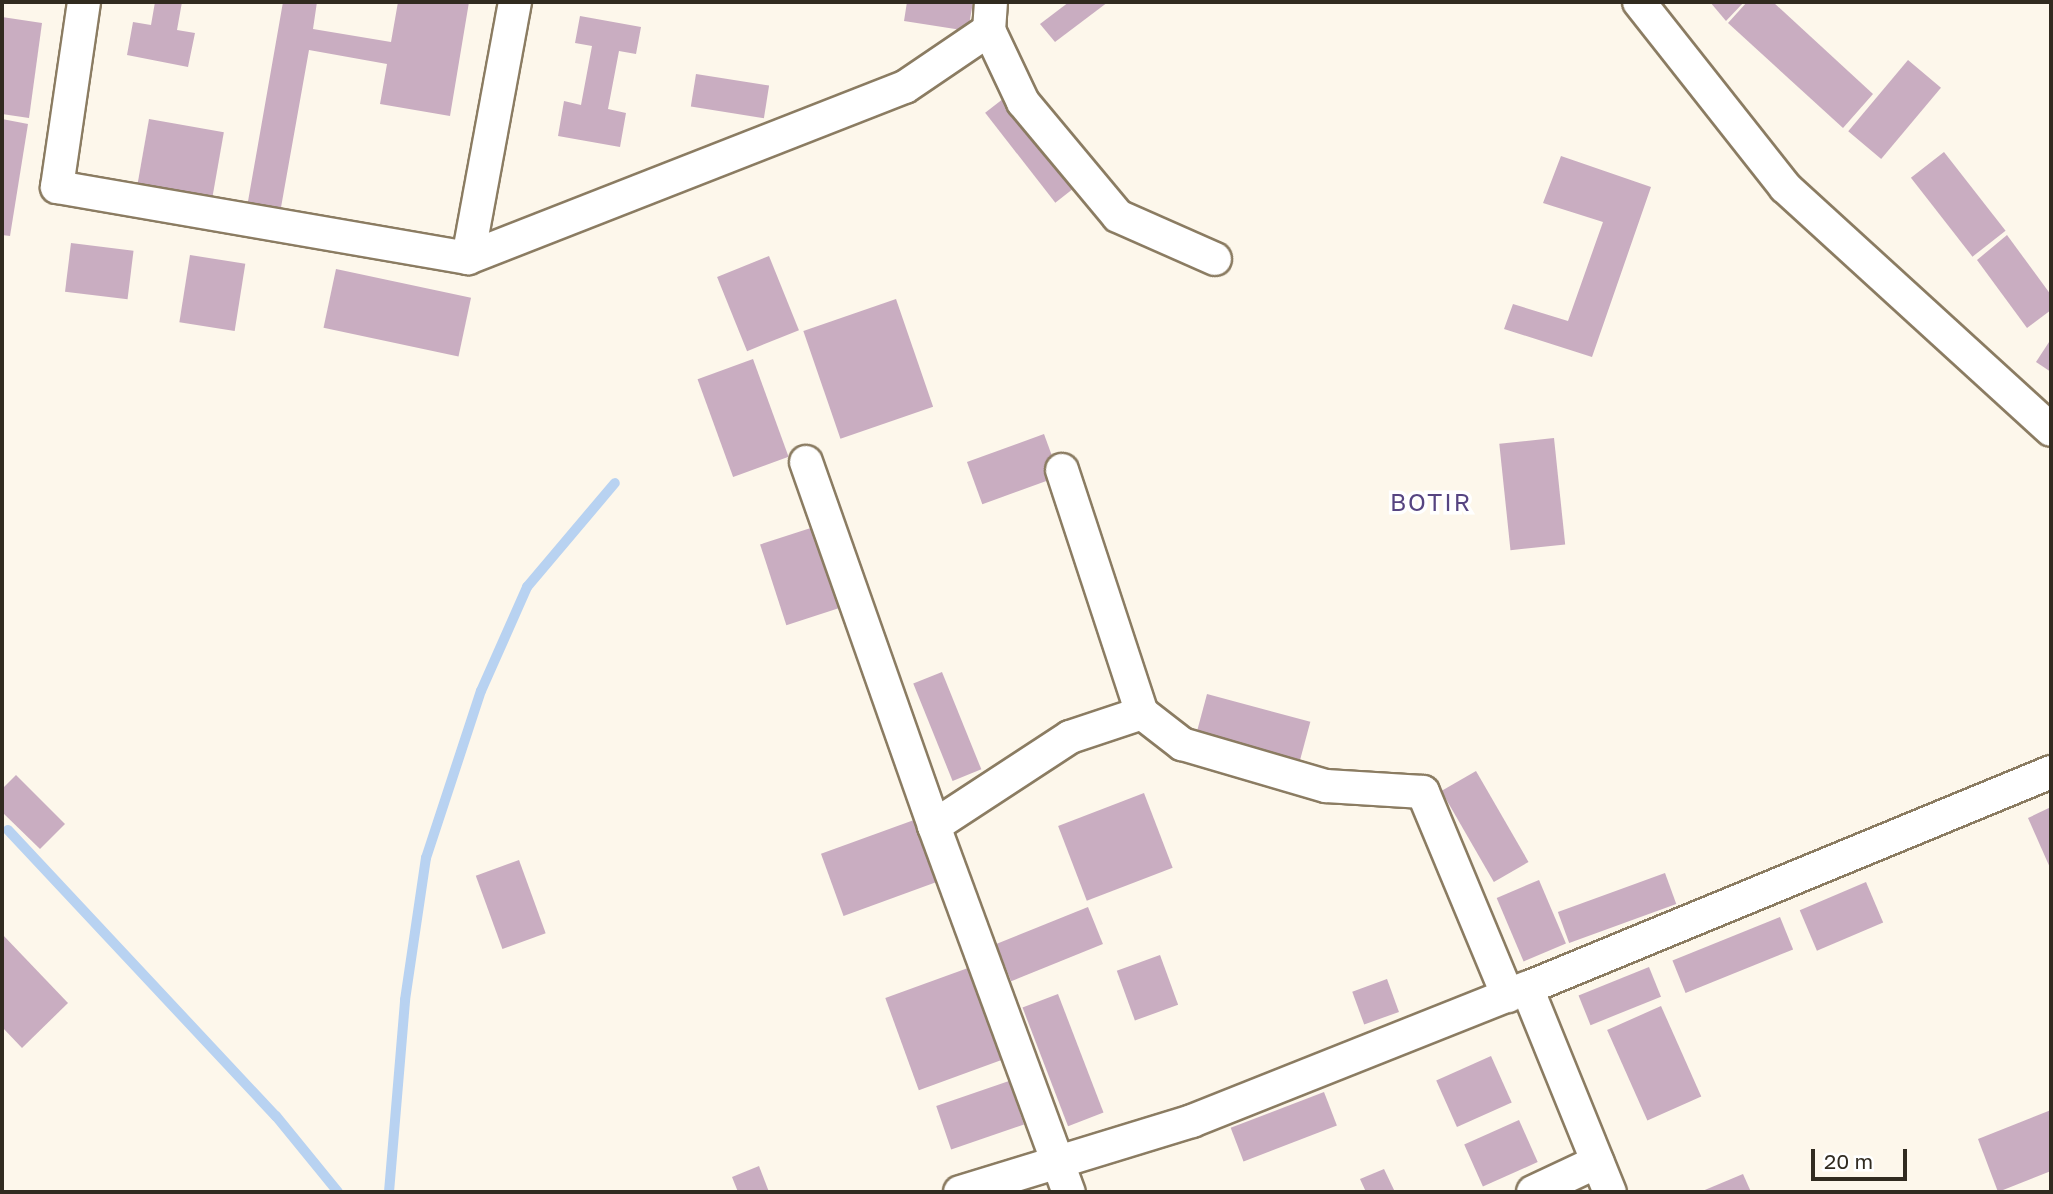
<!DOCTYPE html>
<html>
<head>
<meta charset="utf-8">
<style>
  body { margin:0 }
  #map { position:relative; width:2053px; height:1194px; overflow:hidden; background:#fdf7eb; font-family:"Golos Text",sans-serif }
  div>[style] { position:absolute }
  .stream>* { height:10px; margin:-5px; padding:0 5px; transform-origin:5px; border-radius:5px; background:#b8d2f1 }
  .building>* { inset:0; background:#c9adc1; transform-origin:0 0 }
  .roads { filter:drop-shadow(2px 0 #8b7c62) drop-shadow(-2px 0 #8b7c62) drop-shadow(0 2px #8b7c62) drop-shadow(0 -2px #8b7c62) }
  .minor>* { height:32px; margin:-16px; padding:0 16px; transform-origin:16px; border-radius:16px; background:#fff }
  span { translate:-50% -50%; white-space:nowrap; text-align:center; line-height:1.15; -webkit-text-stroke:7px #fff; paint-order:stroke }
  .quarter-label { font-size:24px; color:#564481; letter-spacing:2px }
  .frame { position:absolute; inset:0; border:4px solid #312b20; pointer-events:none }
  .scale { position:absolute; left:1811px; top:1149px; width:96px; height:32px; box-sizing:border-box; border:4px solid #312b20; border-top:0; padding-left:9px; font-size:21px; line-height:24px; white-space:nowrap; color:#312b20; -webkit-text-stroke:5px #fff; paint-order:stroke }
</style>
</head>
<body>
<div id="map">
  <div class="stream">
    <i style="left:8px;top:830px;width:392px;rotate:46.9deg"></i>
    <i style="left:276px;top:1116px;width:98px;rotate:50.8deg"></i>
    <i style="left:389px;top:1192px;width:193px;rotate:-85.2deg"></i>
    <i style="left:405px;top:1000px;width:144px;rotate:-81.6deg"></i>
    <i style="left:426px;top:858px;width:176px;rotate:-71.8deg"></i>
    <i style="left:481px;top:691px;width:114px;rotate:-66.1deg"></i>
    <i style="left:527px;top:587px;width:136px;rotate:-49.8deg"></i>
  </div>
  <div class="building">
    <i style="clip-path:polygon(155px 2px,182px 2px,177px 30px,195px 33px,188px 67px,127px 55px,133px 22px,151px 25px)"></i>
    <i style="clip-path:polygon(283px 2px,317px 2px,313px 29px,391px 42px,398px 2px,469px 2px,450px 116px,380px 104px,387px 64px,309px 50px,280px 213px,247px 207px)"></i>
    <i style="clip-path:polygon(907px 2px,973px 2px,968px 31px,904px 21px)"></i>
    <i style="clip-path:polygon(1069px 2px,1108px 2px,1055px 42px,1040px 24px)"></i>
    <i style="clip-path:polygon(1710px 2px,1744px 2px,1726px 21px)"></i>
    <i style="clip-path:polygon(1747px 2px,1773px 2px,1873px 94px,1843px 128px,1728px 23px)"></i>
    <i style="clip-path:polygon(580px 16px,641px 27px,636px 54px,619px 51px,608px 109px,626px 113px,620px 147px,558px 136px,564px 101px,581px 105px,592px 46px,575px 43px)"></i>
    <i style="clip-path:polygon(2px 17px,42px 23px,29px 118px,2px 114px)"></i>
    <i style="left:1908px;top:60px;width:43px;height:93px;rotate:40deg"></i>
    <i style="left:696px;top:74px;width:74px;height:33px;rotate:9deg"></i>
    <i style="left:1008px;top:95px;width:114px;height:29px;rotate:52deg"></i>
    <i style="clip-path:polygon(2px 119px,28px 124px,10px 236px,2px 235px)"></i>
    <i style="left:149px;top:119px;width:76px;height:70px;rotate:10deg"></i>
    <i style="left:1944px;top:152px;width:100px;height:42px;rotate:52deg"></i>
    <i style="clip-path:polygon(1561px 156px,1651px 187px,1592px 357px,1504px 329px,1513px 304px,1568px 321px,1603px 222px,1543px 203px)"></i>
    <i style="clip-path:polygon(2007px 235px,2051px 295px,2051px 310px,2027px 328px,1977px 260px)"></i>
    <i style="left:71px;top:243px;width:63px;height:49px;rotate:7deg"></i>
    <i style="left:190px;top:255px;width:56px;height:68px;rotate:9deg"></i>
    <i style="left:769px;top:256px;width:80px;height:56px;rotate:68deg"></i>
    <i style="left:336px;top:269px;width:138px;height:60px;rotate:12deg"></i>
    <i style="left:896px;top:299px;width:114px;height:98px;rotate:71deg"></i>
    <i style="clip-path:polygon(2051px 339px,2051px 372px,2036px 362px)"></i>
    <i style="left:753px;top:359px;width:104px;height:59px;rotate:70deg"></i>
    <i style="left:1044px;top:434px;width:45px;height:82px;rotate:70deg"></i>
    <i style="left:1554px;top:438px;width:107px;height:55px;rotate:84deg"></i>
    <i style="left:820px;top:525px;width:85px;height:63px;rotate:72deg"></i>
    <i style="left:942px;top:672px;width:105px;height:31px;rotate:68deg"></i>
    <i style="left:1207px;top:694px;width:107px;height:40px;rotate:15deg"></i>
    <i style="left:1476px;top:771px;width:105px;height:40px;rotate:60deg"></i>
    <i style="clip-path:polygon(16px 775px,65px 824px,40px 849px,2px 812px,2px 789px)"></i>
    <i style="left:1144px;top:793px;width:80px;height:92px;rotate:69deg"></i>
    <i style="clip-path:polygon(2051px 807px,2051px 870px,2028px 818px)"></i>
    <i style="left:914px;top:820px;width:66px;height:99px;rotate:70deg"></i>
    <i style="left:519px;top:860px;width:78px;height:46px;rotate:70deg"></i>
    <i style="left:1665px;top:873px;width:33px;height:114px;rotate:70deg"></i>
    <i style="left:1539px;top:880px;width:69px;height:46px;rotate:67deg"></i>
    <i style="left:1866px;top:882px;width:44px;height:72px;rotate:67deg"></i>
    <i style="left:1088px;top:907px;width:40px;height:99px;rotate:68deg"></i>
    <i style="left:1780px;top:917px;width:35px;height:116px;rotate:68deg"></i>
    <i style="clip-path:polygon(2px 934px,68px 1003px,22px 1048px,2px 1027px)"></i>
    <i style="left:1160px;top:955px;width:53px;height:46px;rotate:70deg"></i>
    <i style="left:1649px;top:967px;width:32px;height:76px;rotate:68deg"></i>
    <i style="left:968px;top:968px;width:98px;height:88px;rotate:70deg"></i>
    <i style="left:1387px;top:979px;width:35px;height:37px;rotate:70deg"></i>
    <i style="left:1058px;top:994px;width:127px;height:38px;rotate:69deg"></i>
    <i style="left:1661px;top:1006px;width:99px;height:59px;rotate:66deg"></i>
    <i style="left:1491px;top:1056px;width:51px;height:60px;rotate:66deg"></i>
    <i style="left:1009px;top:1081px;width:46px;height:77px;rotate:71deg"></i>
    <i style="left:1324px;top:1092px;width:36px;height:100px;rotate:69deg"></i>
    <i style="clip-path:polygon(2051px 1110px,2051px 1171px,1998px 1192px,1978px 1139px)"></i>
    <i style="left:1519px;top:1120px;width:46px;height:60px;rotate:66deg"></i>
    <i style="clip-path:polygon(759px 1166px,769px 1192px,738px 1192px,732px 1177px)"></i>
    <i style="clip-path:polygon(1384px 1169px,1395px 1192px,1366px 1192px,1360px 1179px)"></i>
    <i style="clip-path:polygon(1743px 1174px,1751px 1192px,1700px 1192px)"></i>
  </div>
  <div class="roads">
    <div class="minor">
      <i style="left:84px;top:2px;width:187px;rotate:98.3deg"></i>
      <i style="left:57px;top:187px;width:417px;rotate:9.8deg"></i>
      <i style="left:468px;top:258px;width:469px;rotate:-21.4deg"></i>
      <i style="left:905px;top:87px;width:102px;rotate:-34.2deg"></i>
      <i style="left:991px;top:2px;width:28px;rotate:94deg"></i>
      <i style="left:989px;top:30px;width:80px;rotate:64.7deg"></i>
      <i style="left:1023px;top:102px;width:148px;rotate:50.2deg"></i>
      <i style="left:1118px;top:216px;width:106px;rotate:23.9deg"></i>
      <i style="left:1639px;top:2px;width:236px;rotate:51.7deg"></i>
      <i style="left:1785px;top:187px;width:360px;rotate:42.4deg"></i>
      <i style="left:468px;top:258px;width:260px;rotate:-79.6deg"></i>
      <i style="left:806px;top:462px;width:386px;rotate:70.6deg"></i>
      <i style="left:934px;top:826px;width:390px;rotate:69.8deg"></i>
      <i style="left:1062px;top:470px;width:256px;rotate:71.8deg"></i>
      <i style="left:1142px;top:713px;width:51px;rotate:37.8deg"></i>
      <i style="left:1182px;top:744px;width:150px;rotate:16.3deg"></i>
      <i style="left:1326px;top:786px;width:97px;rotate:3.5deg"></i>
      <i style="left:1423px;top:792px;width:221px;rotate:67.4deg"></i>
      <i style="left:934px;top:826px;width:163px;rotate:-33.2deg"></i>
      <i style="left:1070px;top:737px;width:76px;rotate:-18.4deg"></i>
      <i style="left:1527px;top:988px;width:220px;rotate:67.9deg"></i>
      <i style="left:960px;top:1192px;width:243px;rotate:-17deg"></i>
      <i style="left:1192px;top:1121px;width:360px;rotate:-21.7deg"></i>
      <i style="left:1527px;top:988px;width:567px;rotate:-22.4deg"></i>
      <i style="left:1533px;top:1192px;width:71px;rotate:-25.1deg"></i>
    </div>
  </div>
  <div class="quarter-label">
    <span style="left:1431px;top:502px">BOTIR</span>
  </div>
  <div class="frame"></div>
  <div class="scale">20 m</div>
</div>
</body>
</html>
